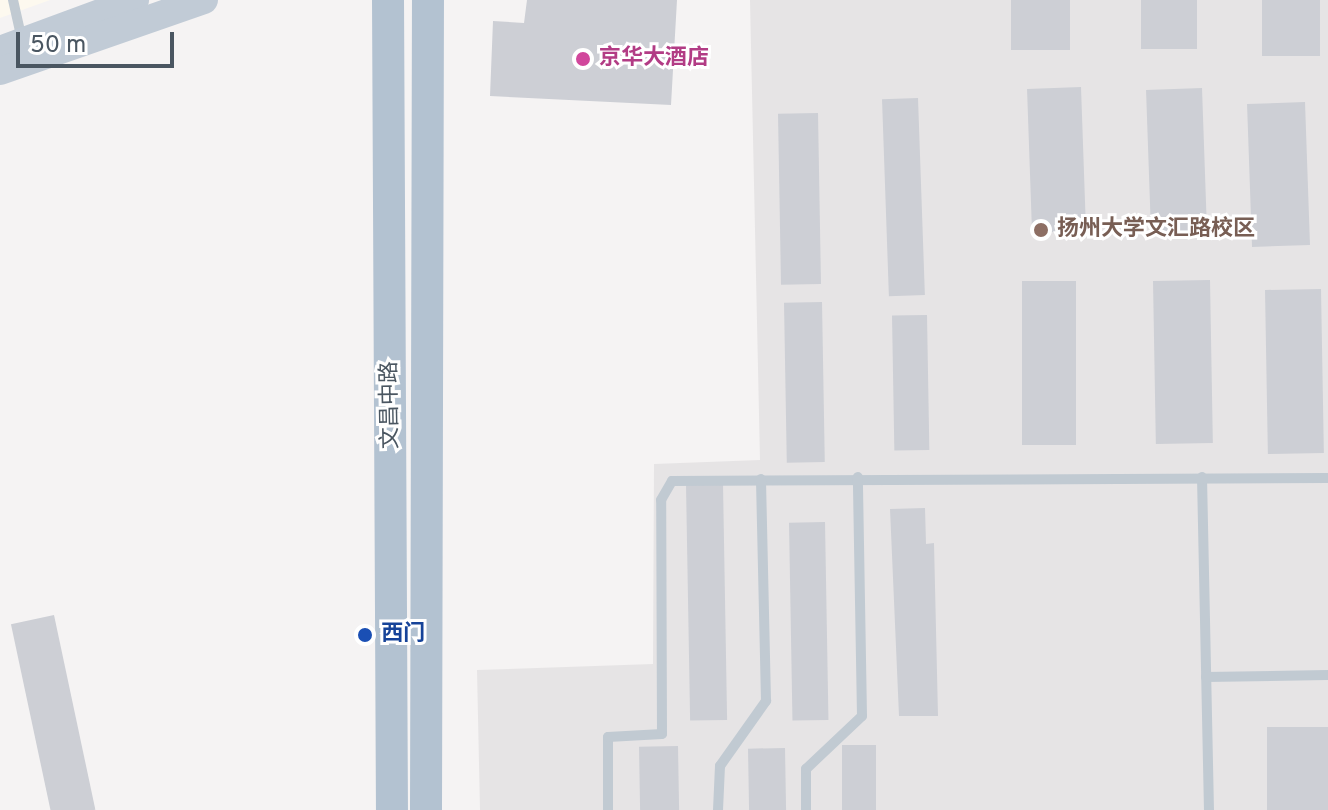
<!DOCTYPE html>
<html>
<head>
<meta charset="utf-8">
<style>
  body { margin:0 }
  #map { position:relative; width:1328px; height:810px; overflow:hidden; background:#f5f3f3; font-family:Overpass,"Noto Sans SC",sans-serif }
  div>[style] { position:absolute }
  .commercial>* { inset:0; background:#fdf9ef }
  .education>* { inset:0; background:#e6e4e5 }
  .building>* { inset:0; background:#cdcfd5; transform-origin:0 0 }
  .lane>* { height:10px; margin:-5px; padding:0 5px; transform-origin:5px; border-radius:5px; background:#c1cad2 }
  .secondary>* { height:28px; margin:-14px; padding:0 14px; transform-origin:14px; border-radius:14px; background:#c1cbd6 }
  .primary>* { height:32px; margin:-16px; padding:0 16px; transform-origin:16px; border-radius:16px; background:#b3c2d1 }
  .dots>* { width:22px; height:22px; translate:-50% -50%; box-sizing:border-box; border:4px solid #fff; border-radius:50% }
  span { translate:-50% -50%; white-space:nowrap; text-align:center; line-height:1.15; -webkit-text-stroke:6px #fff; paint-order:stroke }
  .hotel-label { font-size:22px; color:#b23c85; font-weight:700 }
  .left { translate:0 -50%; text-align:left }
  .education-label { font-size:22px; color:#785e54; font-weight:700 }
  .street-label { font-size:22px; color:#4a5661 }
  .transit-label { font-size:22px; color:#164399; font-weight:700 }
  .scale { position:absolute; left:16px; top:32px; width:158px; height:36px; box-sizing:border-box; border:4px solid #4a5661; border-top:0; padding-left:10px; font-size:24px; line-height:28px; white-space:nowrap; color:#4a5661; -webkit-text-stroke:6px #fff; paint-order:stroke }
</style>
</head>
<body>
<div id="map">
  <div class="commercial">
    <i style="clip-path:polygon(0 0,50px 0,0 18px)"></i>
  </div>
  <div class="education">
    <i style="clip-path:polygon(750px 0,1328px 0,1328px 810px,480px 810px,477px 670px,653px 664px,654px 464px,760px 460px)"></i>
  </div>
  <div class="building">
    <i style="clip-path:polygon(527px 0,677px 0,671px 105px,490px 96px,493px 21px,524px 23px)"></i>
    <i style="left:1011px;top:0;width:59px;height:50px"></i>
    <i style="left:1141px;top:0;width:56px;height:49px"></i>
    <i style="left:1262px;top:0;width:58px;height:56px"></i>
    <i style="left:1081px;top:87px;width:144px;height:54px;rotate:88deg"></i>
    <i style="left:1202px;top:88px;width:143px;height:56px;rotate:88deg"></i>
    <i style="left:918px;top:98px;width:197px;height:36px;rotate:88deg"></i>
    <i style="left:1305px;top:102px;width:143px;height:58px;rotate:88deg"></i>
    <i style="left:818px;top:113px;width:171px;height:40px;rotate:89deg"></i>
    <i style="left:1210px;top:280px;width:163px;height:57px;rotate:89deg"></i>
    <i style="left:1022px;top:281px;width:54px;height:164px"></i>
    <i style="left:1321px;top:289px;width:164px;height:56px;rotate:89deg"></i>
    <i style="left:822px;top:302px;width:160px;height:38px;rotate:89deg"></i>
    <i style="left:927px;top:315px;width:135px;height:35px;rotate:89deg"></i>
    <i style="left:723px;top:484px;width:236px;height:37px;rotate:89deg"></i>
    <i style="clip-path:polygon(925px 508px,926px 544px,934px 543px,938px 716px,899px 716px,890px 509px)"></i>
    <i style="left:825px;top:522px;width:198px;height:36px;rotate:89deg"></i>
    <i style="left:54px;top:615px;width:199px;height:44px;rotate:78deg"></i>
    <i style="left:1328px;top:727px;width:83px;height:61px;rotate:90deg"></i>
    <i style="left:842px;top:745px;width:34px;height:65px"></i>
    <i style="left:678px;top:746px;width:64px;height:39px;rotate:89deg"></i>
    <i style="left:785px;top:748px;width:62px;height:37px;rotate:89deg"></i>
  </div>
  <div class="lane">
    <i style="left:13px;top:0;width:41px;rotate:77.3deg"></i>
    <i style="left:1202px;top:477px;width:333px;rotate:88.8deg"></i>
    <i style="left:1206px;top:677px;width:122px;rotate:-0.9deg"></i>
    <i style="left:608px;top:810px;width:73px;rotate:-90deg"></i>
    <i style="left:608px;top:737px;width:54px;rotate:-3.2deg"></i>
    <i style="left:662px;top:734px;width:234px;rotate:-90.2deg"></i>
    <i style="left:661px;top:500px;width:22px;rotate:-60deg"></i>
    <i style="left:672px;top:481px;width:656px;rotate:-0.26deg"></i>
    <i style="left:718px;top:810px;width:44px;rotate:-87.4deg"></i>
    <i style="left:720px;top:766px;width:80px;rotate:-54.7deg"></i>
    <i style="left:766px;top:701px;width:222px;rotate:-91.3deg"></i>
    <i style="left:806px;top:810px;width:41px;rotate:-90deg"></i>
    <i style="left:806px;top:769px;width:77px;rotate:-43.4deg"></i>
    <i style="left:862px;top:716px;width:239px;rotate:-91deg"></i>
  </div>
  <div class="secondary">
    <i style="left:0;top:50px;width:144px;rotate:-20.3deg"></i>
    <i style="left:0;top:71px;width:216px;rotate:-19.2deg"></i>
  </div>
  <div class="primary">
    <i style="left:388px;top:0;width:810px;rotate:89.72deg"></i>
    <i style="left:426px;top:810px;width:810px;rotate:-89.86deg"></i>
  </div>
  <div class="dots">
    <i style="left:583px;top:59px;background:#d1479c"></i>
    <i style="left:1041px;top:230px;background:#8d6e63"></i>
    <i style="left:365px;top:635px;background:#1a4fb4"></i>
  </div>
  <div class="hotel-label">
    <span class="left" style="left:599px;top:59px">京华大酒店</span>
  </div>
  <div class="education-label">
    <span class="left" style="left:1057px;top:230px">扬州大学文汇路校区</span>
  </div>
  <div class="street-label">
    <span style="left:391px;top:405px;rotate:-91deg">文昌中路</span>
  </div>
  <div class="transit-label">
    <span class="left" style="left:381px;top:635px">西门</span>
  </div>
  <div class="scale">50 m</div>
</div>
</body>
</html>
